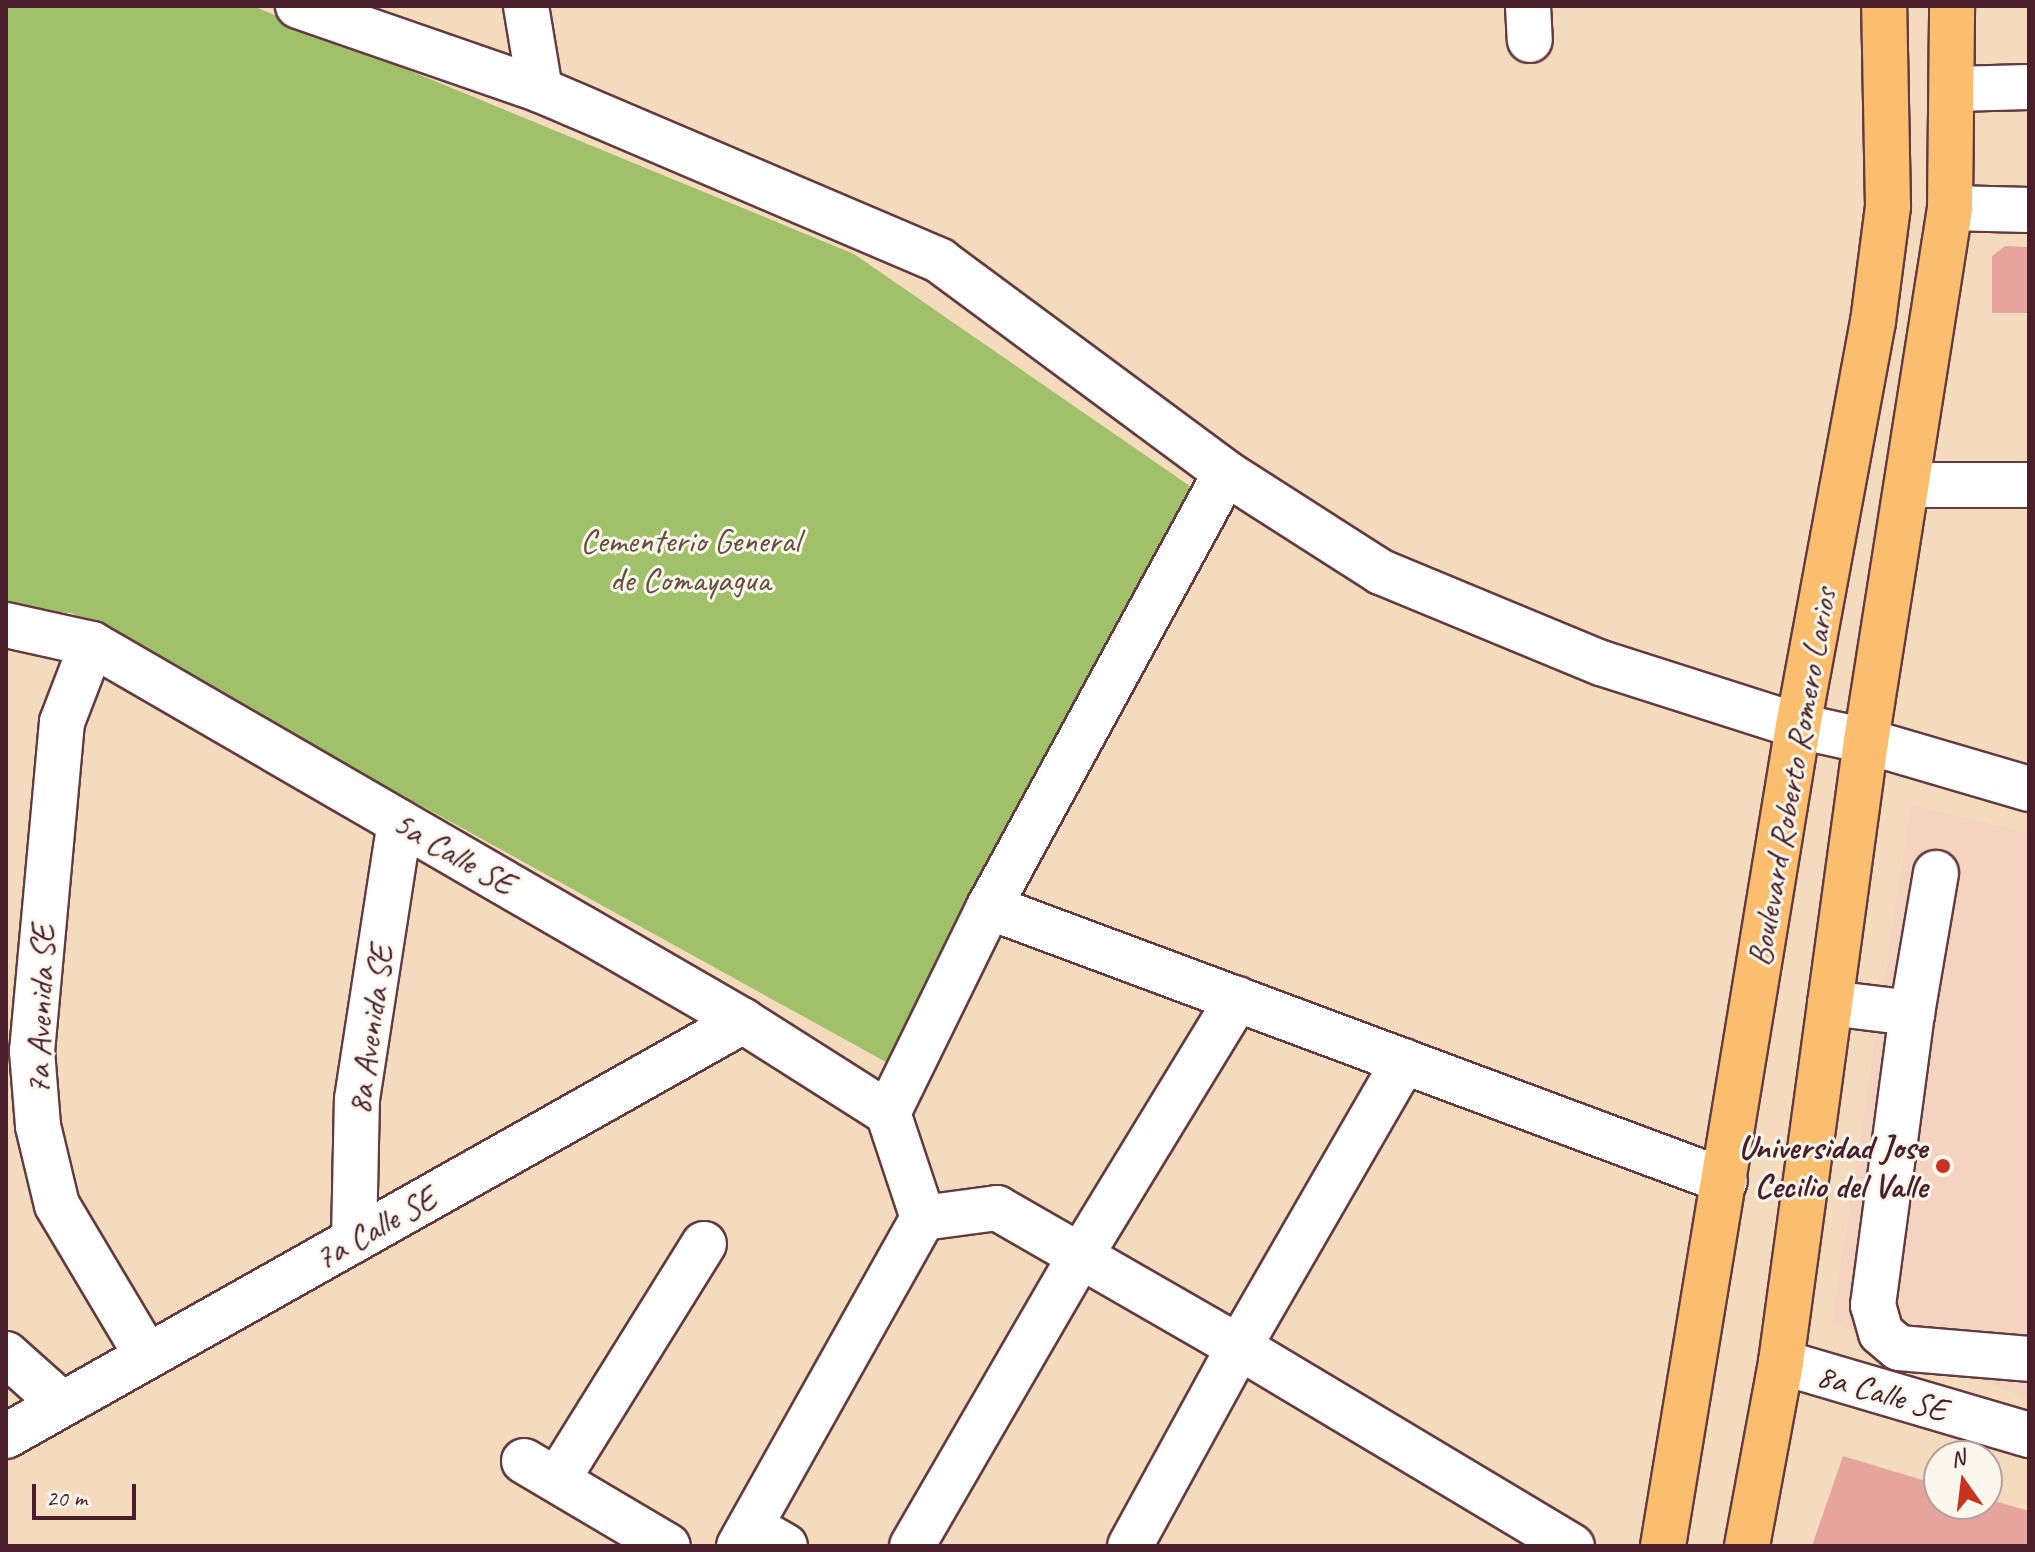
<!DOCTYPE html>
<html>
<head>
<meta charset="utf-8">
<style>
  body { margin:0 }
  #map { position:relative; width:2035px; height:1552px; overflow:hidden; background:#f4dbbe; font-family:Caveat,sans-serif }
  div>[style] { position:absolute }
  .built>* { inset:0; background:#f4d3c0 }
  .green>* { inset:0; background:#a0c069 }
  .building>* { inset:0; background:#e7a49c }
  .roads { filter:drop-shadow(2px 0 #643b41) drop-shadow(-2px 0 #643b41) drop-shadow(0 2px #643b41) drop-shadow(0 -2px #643b41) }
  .minor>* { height:44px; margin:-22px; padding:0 22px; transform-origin:22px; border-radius:22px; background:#fff }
  .major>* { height:44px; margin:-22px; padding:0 22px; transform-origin:22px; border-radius:22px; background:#fbbe6e }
  .dots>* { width:22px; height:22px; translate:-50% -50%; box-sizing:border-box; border:4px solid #fbf7ec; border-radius:50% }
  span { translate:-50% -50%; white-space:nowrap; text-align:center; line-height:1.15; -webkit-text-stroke:6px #fbf7ec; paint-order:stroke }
  .park-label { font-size:34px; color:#644f3e }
  .street-label { font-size:34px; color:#4a1f2b }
  .poi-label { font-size:34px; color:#4a1f2b; font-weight:700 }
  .right { translate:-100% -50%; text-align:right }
  .frame { position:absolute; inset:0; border:8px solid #4a1f2b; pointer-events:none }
  .north { position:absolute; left:1923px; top:1440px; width:80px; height:80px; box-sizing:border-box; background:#fbf7ec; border:2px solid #b4a19f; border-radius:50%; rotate:346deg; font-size:22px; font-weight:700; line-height:32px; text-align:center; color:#4a1f2b }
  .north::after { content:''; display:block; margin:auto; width:28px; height:36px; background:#c8321e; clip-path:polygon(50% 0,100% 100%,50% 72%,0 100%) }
  .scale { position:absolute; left:32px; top:1484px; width:104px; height:36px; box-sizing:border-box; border:4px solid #4a1f2b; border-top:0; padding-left:10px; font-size:24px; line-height:28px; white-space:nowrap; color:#4a1f2b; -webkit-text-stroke:6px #fbf7ec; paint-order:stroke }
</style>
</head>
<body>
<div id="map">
  <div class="built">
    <i style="clip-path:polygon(1911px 805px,2029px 833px,2029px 1399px,1832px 1323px)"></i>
  </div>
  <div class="green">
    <i style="clip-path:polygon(6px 6px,253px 6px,854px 254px,1197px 491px,895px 1067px,72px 613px,6px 609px)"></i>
  </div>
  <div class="building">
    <i style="clip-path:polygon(2005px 246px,2029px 247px,2029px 313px,1992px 313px,1992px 256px)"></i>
    <i style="clip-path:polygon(1843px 1456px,1939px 1485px,1939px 1504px,1987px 1504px,1987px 1499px,2029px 1511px,2029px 1546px,1812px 1546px)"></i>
  </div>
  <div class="roads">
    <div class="minor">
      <i style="left:298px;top:6px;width:256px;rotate:19.1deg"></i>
      <i style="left:540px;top:90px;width:435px;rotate:23.1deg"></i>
      <i style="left:940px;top:261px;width:356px;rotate:36.5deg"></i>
      <i style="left:1226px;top:473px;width:184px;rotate:32.6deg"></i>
      <i style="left:1381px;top:572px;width:238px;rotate:22.5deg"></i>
      <i style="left:1601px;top:663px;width:207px;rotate:17.7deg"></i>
      <i style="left:1798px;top:726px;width:70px;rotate:12.4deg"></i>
      <i style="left:1866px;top:741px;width:170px;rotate:16.4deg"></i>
      <i style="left:526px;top:6px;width:85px;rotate:80.5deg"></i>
      <i style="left:1528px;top:6px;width:34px;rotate:87deg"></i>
      <i style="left:1954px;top:89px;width:75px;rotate:-1.5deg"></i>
      <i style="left:1950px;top:208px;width:79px;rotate:1.5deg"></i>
      <i style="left:1907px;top:485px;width:122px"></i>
      <i style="left:6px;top:625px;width:88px;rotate:12.5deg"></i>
      <i style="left:92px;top:644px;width:752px;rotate:30.08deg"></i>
      <i style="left:743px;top:1021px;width:172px;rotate:32.4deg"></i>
      <i style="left:92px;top:644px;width:84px;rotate:111deg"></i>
      <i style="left:62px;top:722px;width:330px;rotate:95.2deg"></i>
      <i style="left:32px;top:1051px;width:75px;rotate:85.4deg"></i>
      <i style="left:38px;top:1126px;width:81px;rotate:76.5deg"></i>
      <i style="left:57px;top:1205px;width:176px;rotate:59.2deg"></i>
      <i style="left:1936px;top:873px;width:142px;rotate:99.7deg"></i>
      <i style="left:1912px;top:1013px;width:295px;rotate:97.6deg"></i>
      <i style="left:1873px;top:1305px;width:29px;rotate:74deg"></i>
      <i style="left:1881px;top:1333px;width:23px;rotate:40deg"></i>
      <i style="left:1899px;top:1348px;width:130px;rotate:4.8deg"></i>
      <i style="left:989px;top:907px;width:785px;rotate:20.42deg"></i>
      <i style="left:1830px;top:1003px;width:83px;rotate:7deg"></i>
      <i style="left:923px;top:1218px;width:75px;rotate:-7.7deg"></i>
      <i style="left:997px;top:1208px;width:279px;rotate:29.9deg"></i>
      <i style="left:1239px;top:1347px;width:388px;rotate:30.9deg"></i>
      <i style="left:354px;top:1240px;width:141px;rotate:-88.8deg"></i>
      <i style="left:357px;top:1099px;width:280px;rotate:-81.2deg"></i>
      <i style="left:6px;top:1354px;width:75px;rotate:41.8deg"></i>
      <i style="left:1781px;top:1362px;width:259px;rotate:16.4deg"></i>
      <i style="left:6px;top:1436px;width:846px;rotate:-29.38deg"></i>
      <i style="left:524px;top:1461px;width:167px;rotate:30.6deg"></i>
      <i style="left:557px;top:1480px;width:278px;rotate:-58.1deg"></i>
      <i style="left:752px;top:1527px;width:38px;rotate:30deg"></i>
      <i style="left:739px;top:1546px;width:376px;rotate:-60.7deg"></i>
      <i style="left:923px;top:1218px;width:111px;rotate:-108.4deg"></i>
      <i style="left:888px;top:1113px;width:229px;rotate:-63.9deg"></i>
      <i style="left:989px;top:907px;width:494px;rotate:-61.4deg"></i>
      <i style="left:912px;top:1546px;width:337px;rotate:-59.9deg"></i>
      <i style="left:1081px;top:1255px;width:300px;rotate:-58.6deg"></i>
      <i style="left:1130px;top:1546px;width:227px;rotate:-61.3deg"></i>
      <i style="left:1239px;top:1347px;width:330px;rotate:-60deg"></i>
    </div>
    <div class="major">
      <i style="left:1663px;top:1546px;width:831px;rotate:-80.65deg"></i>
      <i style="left:1798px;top:726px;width:411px;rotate:-79.5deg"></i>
      <i style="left:1873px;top:322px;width:117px;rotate:-82.6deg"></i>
      <i style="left:1888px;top:206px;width:200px;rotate:-91.1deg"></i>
      <i style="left:1747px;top:1546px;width:187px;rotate:-79.5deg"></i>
      <i style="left:1781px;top:1362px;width:627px;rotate:-82.21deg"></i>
      <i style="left:1866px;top:741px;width:540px;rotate:-81.04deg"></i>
      <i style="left:1950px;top:208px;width:202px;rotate:-89.4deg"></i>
    </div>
  </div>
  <div class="dots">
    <i style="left:1943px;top:1166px;background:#c8321e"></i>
  </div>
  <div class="park-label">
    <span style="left:690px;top:560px">Cementerio General<br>de Comayagua</span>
  </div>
  <div class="street-label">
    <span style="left:1792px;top:777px;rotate:-80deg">Boulevard Roberto Romero Larios</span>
    <span style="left:454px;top:853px;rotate:30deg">5a Calle SE</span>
    <span style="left:40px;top:1010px;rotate:-88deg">7a Avenida SE</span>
    <span style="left:370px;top:1030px;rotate:-82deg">8a Avenida SE</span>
    <span style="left:375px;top:1228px;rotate:-29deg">7a Calle SE</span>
    <span style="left:1882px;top:1392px;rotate:16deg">8a Calle SE</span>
  </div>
  <div class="poi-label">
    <span class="right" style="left:1927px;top:1166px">Universidad Jose<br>Cecilio del Valle</span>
  </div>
  <div class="frame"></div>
  <div class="north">N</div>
  <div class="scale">20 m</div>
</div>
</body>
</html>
